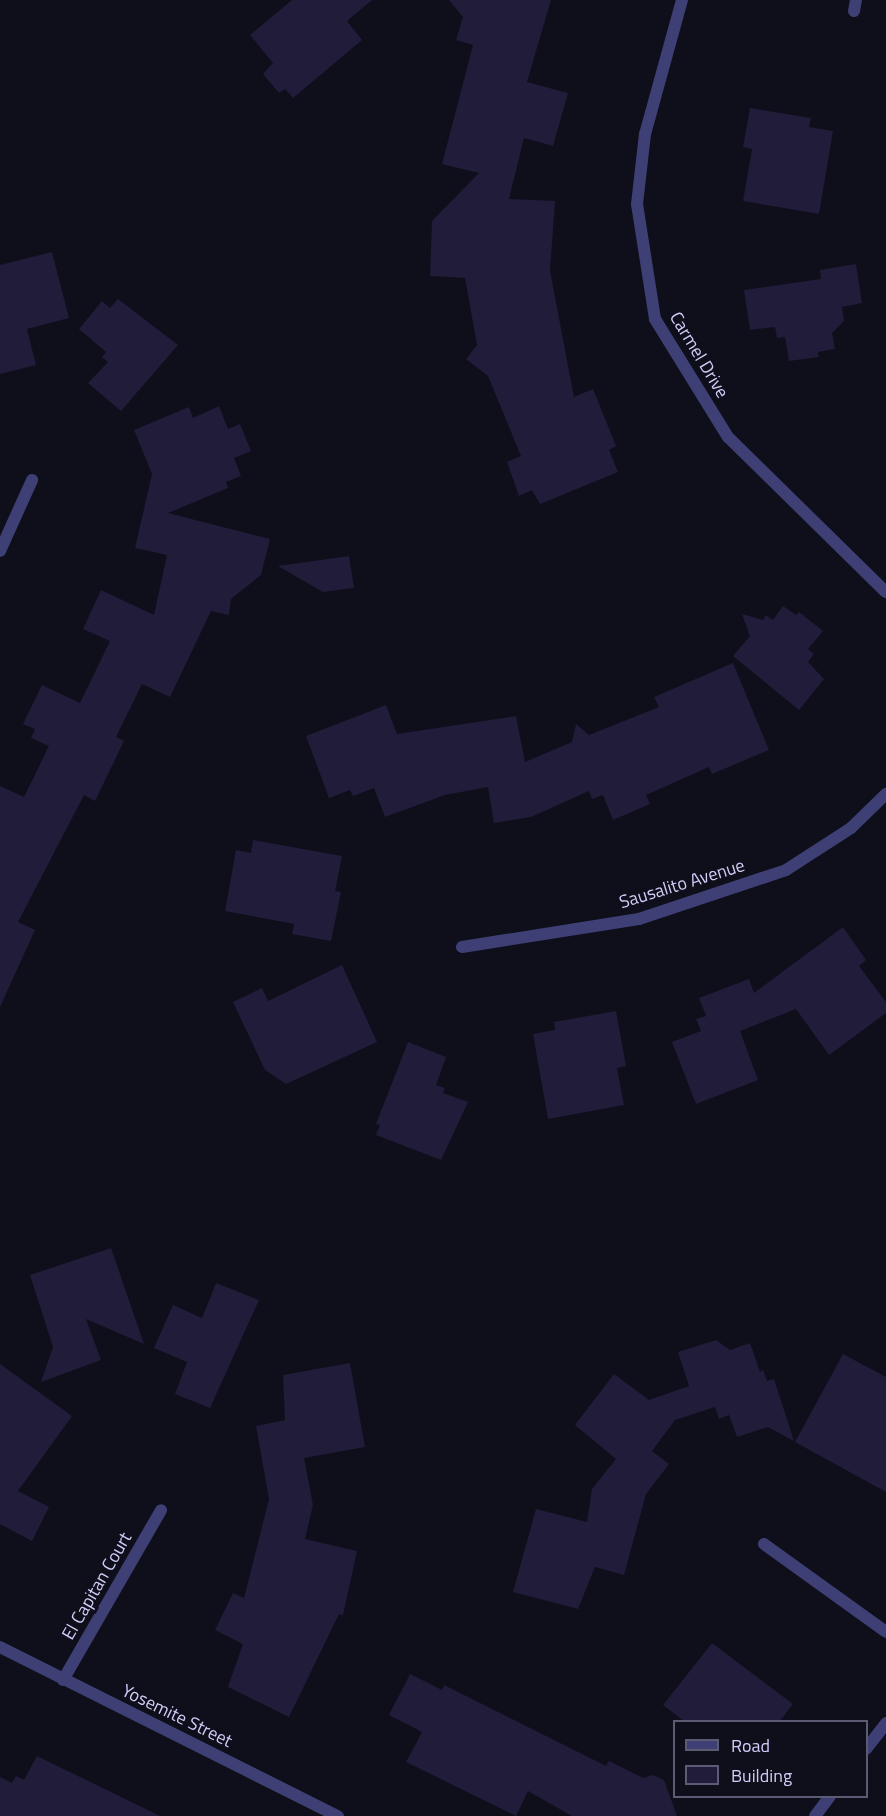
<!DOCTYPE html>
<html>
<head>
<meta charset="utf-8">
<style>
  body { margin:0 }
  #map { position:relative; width:886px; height:1816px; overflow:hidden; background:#0f0e1b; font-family:"Titillium Web",sans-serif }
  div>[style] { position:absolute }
  .building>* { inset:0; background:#201c3a }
  .minor>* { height:12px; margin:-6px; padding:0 6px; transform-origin:6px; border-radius:6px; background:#3e4075 }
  span { translate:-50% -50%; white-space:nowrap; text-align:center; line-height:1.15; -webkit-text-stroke:6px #0f0e1b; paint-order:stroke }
  .street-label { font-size:18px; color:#d0cef9 }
  .legend { position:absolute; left:673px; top:1720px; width:195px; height:78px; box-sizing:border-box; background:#0f0e1b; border:2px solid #5c5b74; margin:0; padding:8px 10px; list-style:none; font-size:18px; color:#d0cef9 }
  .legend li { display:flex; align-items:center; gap:12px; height:30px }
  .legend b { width:30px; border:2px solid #5c5b74 }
</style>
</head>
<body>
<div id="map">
  <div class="building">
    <i style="clip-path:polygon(292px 0,372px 0,347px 21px,362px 40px,293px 98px,285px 89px,279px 93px,263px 74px,273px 63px,250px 35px)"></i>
    <i style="clip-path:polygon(449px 0,551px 0,527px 82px,568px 93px,553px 146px,524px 138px,509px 199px,555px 201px,550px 271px,574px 397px,593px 389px,616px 446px,609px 450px,618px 472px,540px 504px,532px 490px,519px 496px,507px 462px,521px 456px,488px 376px,466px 359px,477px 345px,465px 278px,430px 276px,432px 221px,479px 173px,442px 164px,473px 45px,456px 40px,463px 17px)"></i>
    <i style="clip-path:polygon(750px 108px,811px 118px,809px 127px,833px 131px,819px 214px,743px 201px,752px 149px,743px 147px)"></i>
    <i style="clip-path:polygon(52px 252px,69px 318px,27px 329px,36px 365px,0 374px,0 265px)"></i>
    <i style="clip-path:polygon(856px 264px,862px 303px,842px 307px,844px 321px,832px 333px,835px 349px,818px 352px,819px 357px,789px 361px,785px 337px,777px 338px,775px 327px,750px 330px,744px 290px,821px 279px,820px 270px)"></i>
    <i style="clip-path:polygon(118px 299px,178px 345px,121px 411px,88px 383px,108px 362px,102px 357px,106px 352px,79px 329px,102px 301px,110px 308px)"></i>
    <i style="clip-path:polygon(219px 406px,228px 429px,240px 424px,251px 451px,234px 458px,241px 476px,226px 482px,228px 488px,168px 513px,270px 539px,261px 575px,231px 599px,229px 615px,211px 611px,170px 697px,142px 684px,116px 737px,124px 741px,95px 801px,84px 795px,18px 922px,35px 930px,0 1007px,0 786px,24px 797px,49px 746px,31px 738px,35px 729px,23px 724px,42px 685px,80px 703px,110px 641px,83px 629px,101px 590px,154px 615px,167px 555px,135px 548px,152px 474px,134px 430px,189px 407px,193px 418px)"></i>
    <i style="clip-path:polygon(349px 556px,354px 588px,323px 592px,278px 566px)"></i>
    <i style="clip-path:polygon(783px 606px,796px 615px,799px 612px,823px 631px,808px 649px,814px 654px,808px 662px,824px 679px,799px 710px,733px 656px,750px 636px,742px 614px,763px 620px,766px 615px,773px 620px)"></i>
    <i style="clip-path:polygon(733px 663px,769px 750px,712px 774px,709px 767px,646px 795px,650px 804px,613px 820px,603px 795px,592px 799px,589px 791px,531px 817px,494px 823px,488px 787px,445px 795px,385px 817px,374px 788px,353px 796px,350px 790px,329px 798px,306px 736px,386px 705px,397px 734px,516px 716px,525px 762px,572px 742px,576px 724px,589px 735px,659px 707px,654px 697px)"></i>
    <i style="clip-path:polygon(253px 840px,342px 856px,335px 891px,341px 892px,331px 941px,292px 934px,294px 924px,225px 911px,236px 850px,251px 853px)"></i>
    <i style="clip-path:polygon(843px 927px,866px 960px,859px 966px,886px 1002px,886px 1013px,829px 1055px,796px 1009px,740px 1031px,758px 1080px,696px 1104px,672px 1042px,701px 1031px,696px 1019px,706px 1016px,699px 998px,749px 979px,754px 993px)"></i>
    <i style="clip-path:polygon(342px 965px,377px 1042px,286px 1084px,265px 1070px,233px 1002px,262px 988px,268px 1001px)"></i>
    <i style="clip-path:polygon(616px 1011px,626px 1066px,617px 1068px,624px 1105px,548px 1119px,533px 1034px,555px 1030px,554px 1022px)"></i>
    <i style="clip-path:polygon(408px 1042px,446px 1057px,436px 1085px,445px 1088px,443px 1093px,468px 1102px,441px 1160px,376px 1135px,380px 1125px,376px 1124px)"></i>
    <i style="clip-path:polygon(111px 1248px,144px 1344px,86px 1319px,101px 1360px,41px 1382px,53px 1347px,30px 1275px)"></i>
    <i style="clip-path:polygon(216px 1283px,259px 1300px,210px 1408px,175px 1394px,187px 1362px,154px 1348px,173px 1305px,202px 1318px)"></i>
    <i style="clip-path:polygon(716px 1340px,730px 1350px,750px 1343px,760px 1372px,763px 1370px,767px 1381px,774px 1379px,794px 1441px,768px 1427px,737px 1437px,729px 1415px,719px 1419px,715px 1407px,675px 1420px,652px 1451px,669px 1464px,646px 1494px,624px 1575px,595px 1567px,578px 1609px,513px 1592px,536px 1509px,587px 1522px,592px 1489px,616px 1459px,575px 1425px,614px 1374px,649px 1400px,689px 1386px,678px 1352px)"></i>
    <i style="clip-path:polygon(843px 1354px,886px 1377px,886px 1492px,795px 1442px)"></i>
    <i style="clip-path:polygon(350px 1363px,365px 1447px,304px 1458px,313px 1505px,305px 1539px,357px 1551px,343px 1615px,339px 1614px,289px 1717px,228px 1687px,243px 1644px,215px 1630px,233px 1593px,244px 1598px,269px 1499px,256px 1426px,285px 1420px,283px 1375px)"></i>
    <i style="clip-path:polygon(0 1364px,72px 1416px,18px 1491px,49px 1507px,32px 1541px,0 1524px)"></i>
    <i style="clip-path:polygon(712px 1643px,793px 1704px,779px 1722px,685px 1722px,663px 1705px)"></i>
    <i style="clip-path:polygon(410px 1674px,442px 1690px,444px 1685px,606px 1766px,609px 1761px,643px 1778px,653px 1775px,664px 1780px,677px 1816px,572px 1816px,528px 1791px,516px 1816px,406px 1762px,422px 1732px,389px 1715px)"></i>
    <i style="clip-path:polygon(37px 1756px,74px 1774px,160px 1816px,0 1816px,0 1777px,12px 1783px,16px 1776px,24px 1780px)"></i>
  </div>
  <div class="minor">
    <i style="left:682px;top:0;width:139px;rotate:105.4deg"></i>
    <i style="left:645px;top:134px;width:70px;rotate:96.5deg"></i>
    <i style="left:637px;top:204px;width:116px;rotate:81.1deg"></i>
    <i style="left:655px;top:319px;width:139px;rotate:58.3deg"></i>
    <i style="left:728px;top:437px;width:221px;rotate:44.5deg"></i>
    <i style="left:854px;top:11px;width:11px;rotate:-80deg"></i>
    <i style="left:0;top:551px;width:78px;rotate:-65.7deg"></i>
    <i style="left:462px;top:947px;width:179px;rotate:-9deg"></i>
    <i style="left:639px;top:919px;width:155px;rotate:-18.4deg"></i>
    <i style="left:786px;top:870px;width:77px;rotate:-32.9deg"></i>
    <i style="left:851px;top:828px;width:49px;rotate:-44.2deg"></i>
    <i style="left:764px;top:1544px;width:150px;rotate:35.8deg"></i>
    <i style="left:0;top:1647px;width:378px;rotate:26.6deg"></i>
    <i style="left:63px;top:1680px;width:196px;rotate:-60deg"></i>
    <i style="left:866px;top:1749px;width:33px;rotate:-52deg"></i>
    <i style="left:815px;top:1816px;width:25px;rotate:-53deg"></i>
  </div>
  <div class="street-label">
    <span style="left:699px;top:355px;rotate:59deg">Carmel Drive</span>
    <span style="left:682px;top:884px;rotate:-17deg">Sausalito Avenue</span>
    <span style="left:97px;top:1586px;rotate:-60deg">El Capitan Court</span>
    <span style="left:177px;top:1716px;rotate:26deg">Yosemite Street</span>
  </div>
  <ul class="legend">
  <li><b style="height:8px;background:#3e4075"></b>Road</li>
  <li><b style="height:16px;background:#201c3a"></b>Building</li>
  </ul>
</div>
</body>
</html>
